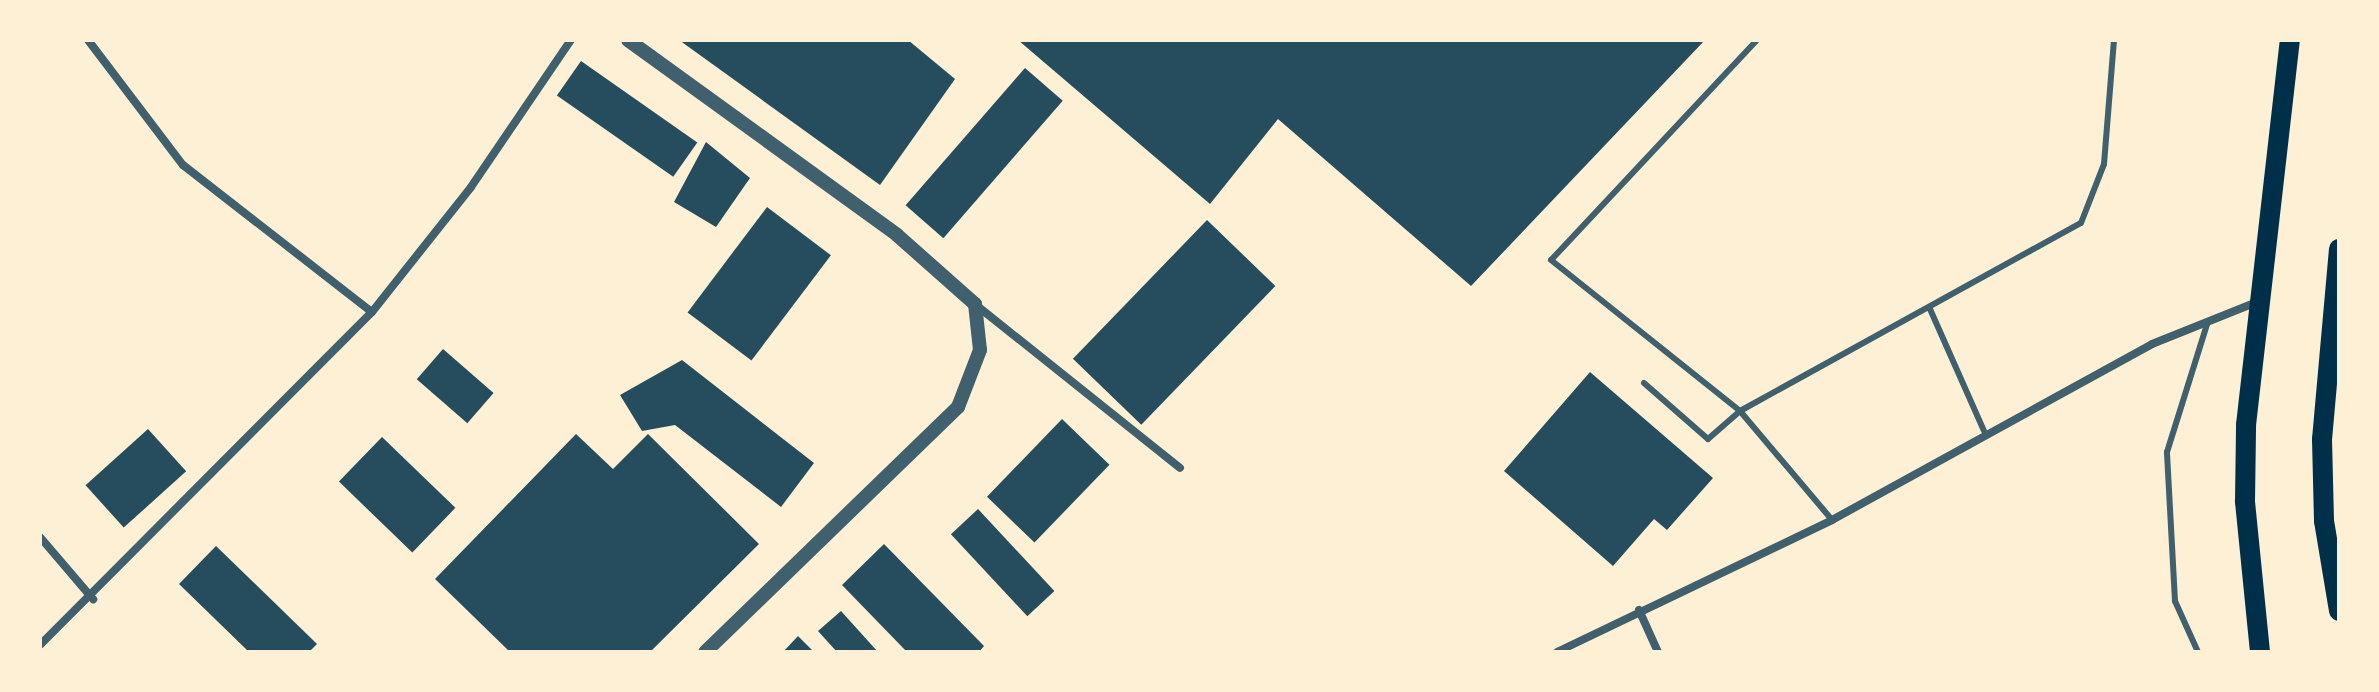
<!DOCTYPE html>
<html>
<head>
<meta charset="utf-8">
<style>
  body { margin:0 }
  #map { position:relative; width:2379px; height:692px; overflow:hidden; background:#fdf0d5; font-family:"Public Sans",sans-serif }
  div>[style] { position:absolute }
  .building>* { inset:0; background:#264d5e; transform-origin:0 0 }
  .service>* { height:6px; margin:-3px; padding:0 3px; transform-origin:3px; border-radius:3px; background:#3f606c }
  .minor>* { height:8px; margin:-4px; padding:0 4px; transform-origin:4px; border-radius:4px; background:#3f606c }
  .tertiary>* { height:14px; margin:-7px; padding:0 7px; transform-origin:7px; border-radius:7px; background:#3f606c }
  .primary>* { height:20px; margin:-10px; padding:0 10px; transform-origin:10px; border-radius:10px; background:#003049 }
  span { translate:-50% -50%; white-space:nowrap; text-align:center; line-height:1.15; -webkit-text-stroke:7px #fdf0d5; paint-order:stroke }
  .frame { position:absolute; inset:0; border:42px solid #fdf0d5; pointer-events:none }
</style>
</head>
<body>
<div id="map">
  <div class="building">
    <i style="clip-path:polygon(679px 40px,908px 40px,955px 79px,880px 185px)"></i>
    <i style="clip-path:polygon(1018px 40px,1705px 40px,1471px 286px,1278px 119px,1210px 204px)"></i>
    <i style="left:581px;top:61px;width:142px;height:42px;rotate:35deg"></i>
    <i style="left:1025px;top:68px;width:50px;height:182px;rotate:41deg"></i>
    <i style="clip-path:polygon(706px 142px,750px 178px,716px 227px,674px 202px)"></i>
    <i style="left:767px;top:207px;width:80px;height:132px;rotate:37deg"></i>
    <i style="left:1207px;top:220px;width:95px;height:193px;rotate:44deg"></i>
    <i style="left:443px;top:349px;width:67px;height:40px;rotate:41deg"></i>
    <i style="clip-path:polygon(682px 360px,814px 463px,781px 507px,675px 425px,642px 431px,620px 395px)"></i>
    <i style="clip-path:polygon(1590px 372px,1713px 478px,1667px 530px,1654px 519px,1613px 566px,1504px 471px)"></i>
    <i style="left:1062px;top:419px;width:66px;height:108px;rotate:44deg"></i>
    <i style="left:148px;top:429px;width:57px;height:84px;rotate:48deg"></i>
    <i style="clip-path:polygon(576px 434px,613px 469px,648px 434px,759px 544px,650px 652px,510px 652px,435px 579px)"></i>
    <i style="left:382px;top:437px;width:102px;height:62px;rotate:44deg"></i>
    <i style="left:978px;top:509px;width:112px;height:37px;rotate:47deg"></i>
    <i style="clip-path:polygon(884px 544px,984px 646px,979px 652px,907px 652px,842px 585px)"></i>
    <i style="clip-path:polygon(216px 546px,317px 644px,309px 652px,249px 652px,179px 584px)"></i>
    <i style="clip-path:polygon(841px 611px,878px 652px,837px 652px,818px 631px)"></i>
    <i style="clip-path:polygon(798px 636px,814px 652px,783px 652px)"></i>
  </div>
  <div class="service">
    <i style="left:1757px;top:40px;width:301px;rotate:133.1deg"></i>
    <i style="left:1551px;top:260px;width:242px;rotate:38.6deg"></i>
    <i style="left:1740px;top:411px;width:143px;rotate:49.8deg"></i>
    <i style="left:1930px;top:309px;width:133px;rotate:66.1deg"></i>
    <i style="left:1644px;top:383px;width:85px;rotate:41.2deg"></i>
    <i style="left:1708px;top:439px;width:43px;rotate:-41.2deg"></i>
    <i style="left:1740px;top:411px;width:389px;rotate:-28.9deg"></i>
    <i style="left:2081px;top:223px;width:63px;rotate:-68.7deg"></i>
    <i style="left:2104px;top:164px;width:124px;rotate:-85.4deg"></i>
    <i style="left:2198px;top:652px;width:56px;rotate:-114.3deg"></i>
    <i style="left:2175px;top:601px;width:149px;rotate:-93.1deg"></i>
    <i style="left:2167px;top:452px;width:137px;rotate:-72.6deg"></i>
  </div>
  <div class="minor">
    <i style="left:88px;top:40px;width:157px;rotate:52.8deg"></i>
    <i style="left:183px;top:165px;width:239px;rotate:37.9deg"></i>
    <i style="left:976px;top:305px;width:261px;rotate:38.6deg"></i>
    <i style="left:40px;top:537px;width:82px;rotate:49.5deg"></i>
    <i style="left:1639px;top:610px;width:46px;rotate:65.7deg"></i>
    <i style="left:40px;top:645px;width:470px;rotate:-45.1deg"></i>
    <i style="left:372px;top:312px;width:159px;rotate:-51.6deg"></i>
    <i style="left:471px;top:187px;width:178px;rotate:-55.8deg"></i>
    <i style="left:1557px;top:652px;width:305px;rotate:-25.6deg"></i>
    <i style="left:1832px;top:520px;width:365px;rotate:-28.8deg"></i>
    <i style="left:2152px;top:344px;width:113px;rotate:-21.8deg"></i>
  </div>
  <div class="tertiary">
    <i style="left:628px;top:40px;width:332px;rotate:35.9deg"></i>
    <i style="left:897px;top:235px;width:104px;rotate:41.5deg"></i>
    <i style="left:975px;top:304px;width:46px;rotate:83.8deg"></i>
    <i style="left:980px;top:350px;width:61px;rotate:111.1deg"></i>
    <i style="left:958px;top:407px;width:352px;rotate:135.9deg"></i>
  </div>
  <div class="primary">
    <i style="left:2339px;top:249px;width:191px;rotate:95.1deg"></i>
    <i style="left:2322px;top:439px;width:82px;rotate:88.6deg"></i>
    <i style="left:2324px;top:521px;width:91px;rotate:80.5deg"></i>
    <i style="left:2260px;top:652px;width:152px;rotate:-95.7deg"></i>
    <i style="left:2245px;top:501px;width:76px;rotate:-89.2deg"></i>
    <i style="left:2246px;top:425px;width:388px;rotate:-83.5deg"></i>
  </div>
  <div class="frame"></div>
</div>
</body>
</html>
